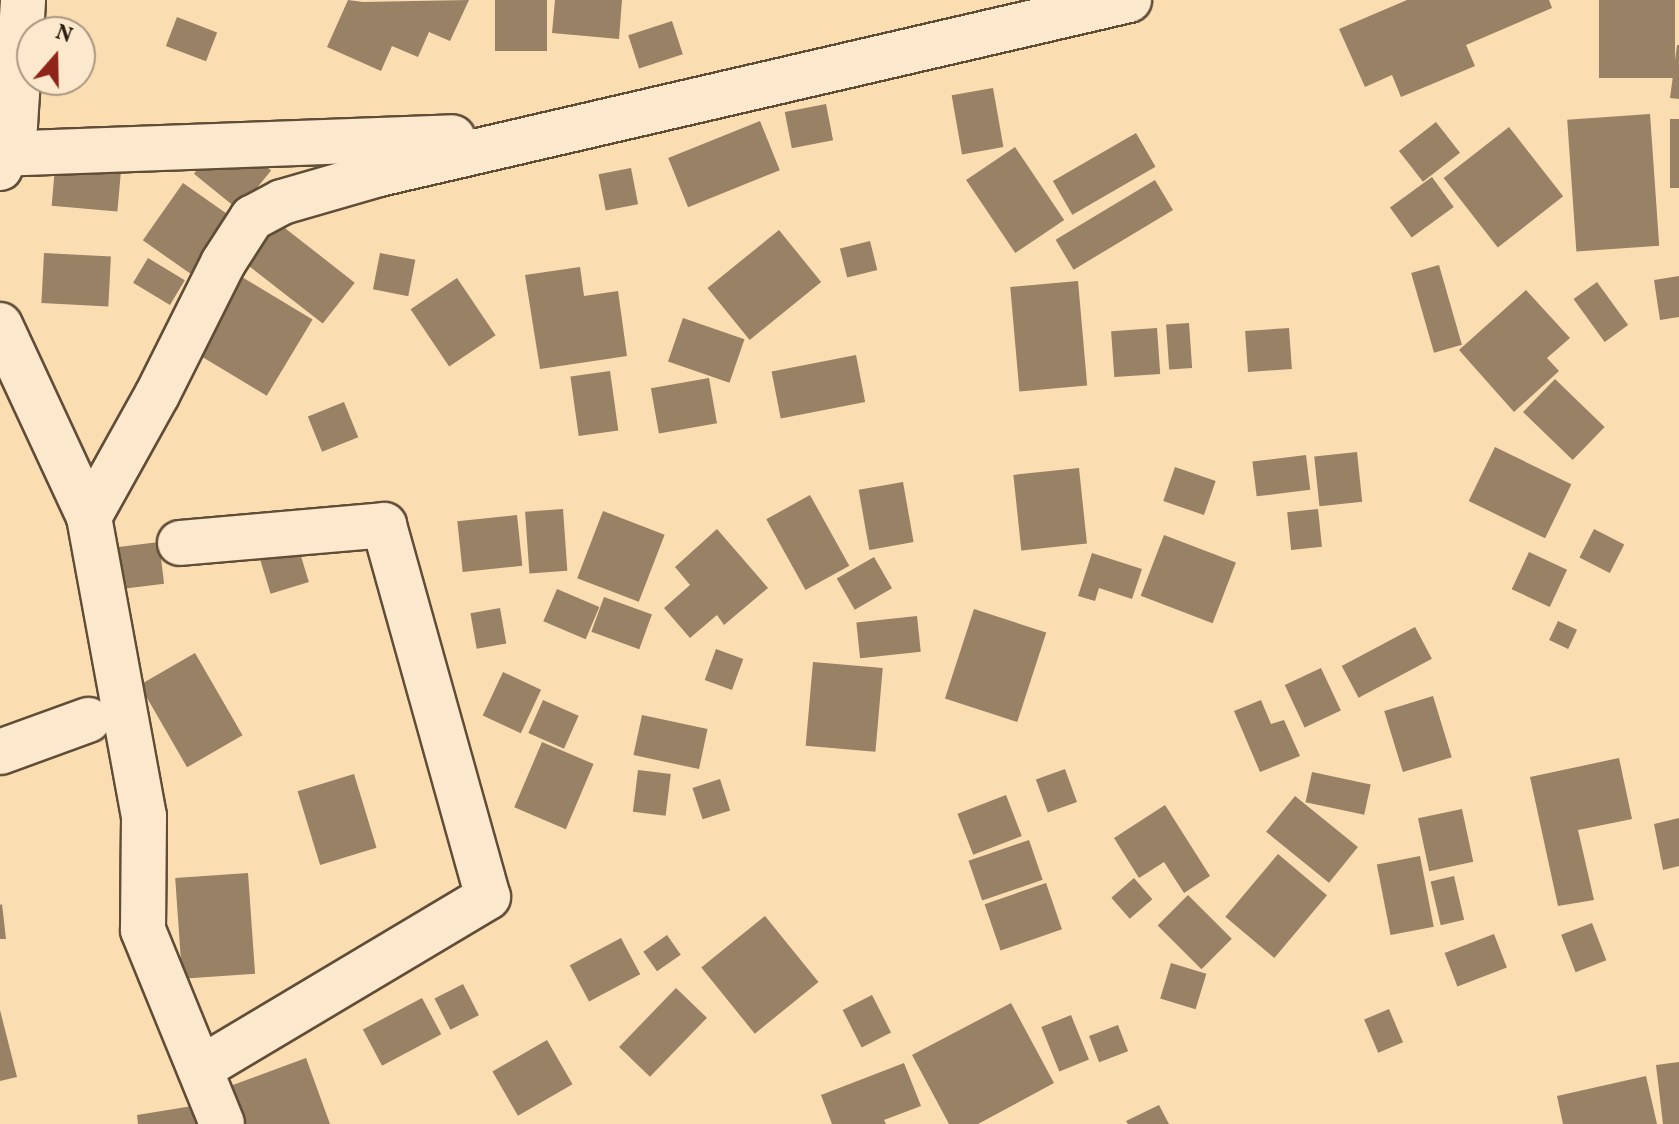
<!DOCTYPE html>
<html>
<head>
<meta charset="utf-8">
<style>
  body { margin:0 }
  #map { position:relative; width:1679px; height:1124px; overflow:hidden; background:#fbddb2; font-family:Vollkorn,serif }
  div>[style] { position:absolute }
  .building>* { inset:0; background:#988164; transform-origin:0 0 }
  .roads { filter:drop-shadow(2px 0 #604d38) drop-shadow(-2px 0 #604d38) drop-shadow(0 2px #604d38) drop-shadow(0 -2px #604d38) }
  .minor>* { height:44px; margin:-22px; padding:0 22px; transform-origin:22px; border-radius:22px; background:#fce9cd }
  span { translate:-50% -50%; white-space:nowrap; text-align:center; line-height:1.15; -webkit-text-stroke:6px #fce9cd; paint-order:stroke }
  .north { position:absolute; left:16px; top:16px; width:80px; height:80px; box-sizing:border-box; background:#fce9cd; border:2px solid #a99781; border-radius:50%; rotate:20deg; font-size:22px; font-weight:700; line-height:32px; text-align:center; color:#2c1d10 }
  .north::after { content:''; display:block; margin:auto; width:28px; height:36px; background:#8f2418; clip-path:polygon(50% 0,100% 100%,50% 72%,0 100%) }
</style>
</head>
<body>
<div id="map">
  <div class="building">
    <i style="clip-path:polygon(348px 0,363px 2px,469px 0,450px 41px,429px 32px,418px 57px,392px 46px,381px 71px,327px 47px)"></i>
    <i style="left:495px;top:0;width:52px;height:51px"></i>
    <i style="clip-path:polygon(555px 0,622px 0,619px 39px,552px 33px)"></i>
    <i style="clip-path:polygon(1407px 0,1549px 0,1552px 8px,1466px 45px,1475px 66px,1401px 97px,1392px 75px,1365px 87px,1339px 29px)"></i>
    <i style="left:1599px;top:0;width:76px;height:78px"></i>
    <i style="left:177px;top:17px;width:43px;height:31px;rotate:21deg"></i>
    <i style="left:672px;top:21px;width:35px;height:46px;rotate:72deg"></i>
    <i style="clip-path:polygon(1677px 45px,1679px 45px,1679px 99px,1670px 98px)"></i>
    <i style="left:993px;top:88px;width:60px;height:42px;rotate:80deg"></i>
    <i style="left:826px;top:104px;width:37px;height:42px;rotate:79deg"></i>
    <i style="left:1650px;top:114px;width:132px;height:83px;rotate:86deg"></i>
    <i style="left:1670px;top:119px;width:9px;height:69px"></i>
    <i style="left:760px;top:121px;width:53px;height:99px;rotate:68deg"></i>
    <i style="left:1436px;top:122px;width:39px;height:47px;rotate:52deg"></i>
    <i style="left:1509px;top:127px;width:88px;height:83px;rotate:52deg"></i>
    <i style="left:1136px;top:133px;width:39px;height:96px;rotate:60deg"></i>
    <i style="left:226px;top:134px;width:58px;height:51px;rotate:39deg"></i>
    <i style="left:1015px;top:147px;width:88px;height:59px;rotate:56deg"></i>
    <i style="left:56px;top:156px;width:66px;height:50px;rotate:5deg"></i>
    <i style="left:631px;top:168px;width:37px;height:33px;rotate:79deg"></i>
    <i style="left:1432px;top:177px;width:37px;height:52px;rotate:54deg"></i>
    <i style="left:1155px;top:180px;width:35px;height:116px;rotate:59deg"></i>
    <i style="left:183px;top:183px;width:70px;height:70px;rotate:35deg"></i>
    <i style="left:272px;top:218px;width:105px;height:52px;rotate:38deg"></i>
    <i style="left:779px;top:230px;width:67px;height:92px;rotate:51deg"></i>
    <i style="left:870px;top:241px;width:30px;height:31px;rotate:76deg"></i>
    <i style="left:44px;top:253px;width:67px;height:50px;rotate:3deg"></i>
    <i style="left:380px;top:253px;width:36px;height:37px;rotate:11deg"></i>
    <i style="left:148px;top:258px;width:43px;height:29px;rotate:31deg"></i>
    <i style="left:1439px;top:265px;width:83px;height:29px;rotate:74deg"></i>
    <i style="clip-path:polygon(580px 267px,584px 296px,618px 291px,627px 356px,540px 369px,525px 275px)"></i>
    <i style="left:232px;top:271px;width:94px;height:89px;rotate:31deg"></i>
    <i style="clip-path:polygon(1679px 276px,1679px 317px,1660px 320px,1654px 280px)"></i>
    <i style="left:457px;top:278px;width:69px;height:56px;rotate:56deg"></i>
    <i style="left:1078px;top:281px;width:105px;height:68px;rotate:85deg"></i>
    <i style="left:1597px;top:282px;width:53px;height:29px;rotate:54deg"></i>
    <i style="clip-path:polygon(1526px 290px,1570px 338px,1547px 358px,1559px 371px,1514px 412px,1459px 350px)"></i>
    <i style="left:683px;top:318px;width:65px;height:46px;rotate:19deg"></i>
    <i style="left:1189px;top:323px;width:45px;height:23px;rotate:86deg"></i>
    <i style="left:1157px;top:328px;width:46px;height:46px;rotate:86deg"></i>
    <i style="left:1289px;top:328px;width:41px;height:44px;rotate:86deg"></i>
    <i style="left:856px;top:355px;width:48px;height:86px;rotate:79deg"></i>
    <i style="left:610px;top:371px;width:60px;height:40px;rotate:82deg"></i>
    <i style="left:709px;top:378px;width:46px;height:59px;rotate:80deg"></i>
    <i style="left:1555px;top:379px;width:69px;height:46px;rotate:44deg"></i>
    <i style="left:344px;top:402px;width:38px;height:39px;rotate:68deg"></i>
    <i style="left:1495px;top:447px;width:85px;height:60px;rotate:26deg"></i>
    <i style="left:1357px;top:452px;width:50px;height:43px;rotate:84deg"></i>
    <i style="left:1306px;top:455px;width:35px;height:54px;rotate:83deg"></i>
    <i style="left:1175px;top:467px;width:43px;height:36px;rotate:19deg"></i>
    <i style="left:1079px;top:468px;width:76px;height:66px;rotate:84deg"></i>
    <i style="left:903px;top:482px;width:61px;height:45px;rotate:80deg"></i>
    <i style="left:810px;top:495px;width:81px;height:50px;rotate:61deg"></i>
    <i style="left:563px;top:509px;width:62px;height:38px;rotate:86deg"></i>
    <i style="left:1318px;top:509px;width:38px;height:31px;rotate:84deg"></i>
    <i style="left:603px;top:511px;width:66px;height:72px;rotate:21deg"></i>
    <i style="left:517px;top:515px;width:51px;height:60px;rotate:84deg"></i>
    <i style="clip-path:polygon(717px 529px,768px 588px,724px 625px,717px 615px,690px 638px,664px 608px,690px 585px,675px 567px)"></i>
    <i style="left:1594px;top:529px;width:34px;height:32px;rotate:27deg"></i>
    <i style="left:1164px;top:535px;width:77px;height:65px;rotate:21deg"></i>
    <i style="left:296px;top:540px;width:44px;height:40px;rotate:73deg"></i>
    <i style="left:159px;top:542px;width:42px;height:47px;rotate:83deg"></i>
    <i style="left:1529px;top:552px;width:42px;height:41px;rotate:25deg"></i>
    <i style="clip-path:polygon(1092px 553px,1142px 569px,1132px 599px,1099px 588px,1095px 601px,1078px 596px)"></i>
    <i style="left:874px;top:557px;width:36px;height:43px;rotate:60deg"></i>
    <i style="left:557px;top:589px;width:46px;height:35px;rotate:23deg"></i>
    <i style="left:604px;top:597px;width:51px;height:37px;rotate:20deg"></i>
    <i style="left:500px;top:608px;width:36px;height:30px;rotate:80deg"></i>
    <i style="left:974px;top:609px;width:76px;height:94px;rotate:18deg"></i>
    <i style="left:917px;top:616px;width:36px;height:61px;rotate:84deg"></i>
    <i style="left:1558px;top:621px;width:21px;height:21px;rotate:25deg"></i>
    <i style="left:1415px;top:627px;width:36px;height:83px;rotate:62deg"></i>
    <i style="left:716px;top:649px;width:29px;height:33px;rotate:20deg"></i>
    <i style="left:195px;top:653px;width:95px;height:64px;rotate:60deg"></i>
    <i style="left:813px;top:662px;width:70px;height:84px;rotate:5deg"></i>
    <i style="left:1321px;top:668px;width:47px;height:40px;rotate:65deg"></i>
    <i style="left:503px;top:672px;width:42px;height:48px;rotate:25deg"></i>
    <i style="left:1433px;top:696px;width:64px;height:51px;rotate:73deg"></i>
    <i style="left:543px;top:700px;width:39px;height:36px;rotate:24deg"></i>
    <i style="clip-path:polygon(1261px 700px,1271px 724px,1284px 720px,1300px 756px,1260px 772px,1234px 711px)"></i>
    <i style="left:642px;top:715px;width:67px;height:41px;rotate:12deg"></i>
    <i style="left:542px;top:742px;width:56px;height:71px;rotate:23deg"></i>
    <i style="clip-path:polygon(1619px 758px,1632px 819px,1578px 830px,1594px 900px,1558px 906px,1530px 777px)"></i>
    <i style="left:1065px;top:769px;width:35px;height:31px;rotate:70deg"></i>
    <i style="left:638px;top:770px;width:33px;height:42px;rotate:7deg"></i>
    <i style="left:1312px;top:772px;width:60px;height:31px;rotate:12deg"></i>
    <i style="left:354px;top:774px;width:77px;height:59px;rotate:73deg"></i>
    <i style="left:720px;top:779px;width:33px;height:29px;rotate:72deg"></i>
    <i style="left:1006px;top:795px;width:44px;height:52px;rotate:69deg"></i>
    <i style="left:1295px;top:796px;width:81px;height:46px;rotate:39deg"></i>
    <i style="clip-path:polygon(1165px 805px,1210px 876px,1184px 893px,1164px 862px,1139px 878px,1114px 838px)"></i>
    <i style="left:1462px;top:809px;width:54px;height:45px;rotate:78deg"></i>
    <i style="clip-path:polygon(1679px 818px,1679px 866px,1663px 870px,1654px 824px)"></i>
    <i style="left:1029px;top:840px;width:42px;height:64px;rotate:71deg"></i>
    <i style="left:1278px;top:854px;width:64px;height:82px;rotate:40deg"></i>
    <i style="left:1420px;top:856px;width:72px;height:44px;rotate:79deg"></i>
    <i style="left:248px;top:873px;width:101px;height:73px;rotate:86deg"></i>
    <i style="left:1454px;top:876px;width:45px;height:24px;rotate:77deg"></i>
    <i style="left:1134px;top:878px;width:28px;height:30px;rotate:49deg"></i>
    <i style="left:1046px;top:883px;width:49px;height:65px;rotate:71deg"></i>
    <i style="left:1188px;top:895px;width:62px;height:43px;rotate:45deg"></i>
    <i style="clip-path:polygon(2px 904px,6px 939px,0 939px,0 905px)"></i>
    <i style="left:765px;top:916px;width:85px;height:82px;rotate:51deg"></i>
    <i style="left:1592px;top:923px;width:40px;height:33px;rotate:69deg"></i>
    <i style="left:1494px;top:934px;width:36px;height:53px;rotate:69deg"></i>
    <i style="left:667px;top:935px;width:24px;height:29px;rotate:55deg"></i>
    <i style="left:621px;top:938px;width:41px;height:58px;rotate:62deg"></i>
    <i style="left:1171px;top:963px;width:37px;height:37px;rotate:17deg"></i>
    <i style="left:463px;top:984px;width:35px;height:32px;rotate:63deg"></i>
    <i style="left:676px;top:988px;width:43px;height:82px;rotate:44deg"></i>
    <i style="left:872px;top:995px;width:42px;height:33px;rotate:63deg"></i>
    <i style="left:422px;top:998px;width:41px;height:67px;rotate:62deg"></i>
    <i style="clip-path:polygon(1011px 1003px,1054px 1083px,978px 1124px,949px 1124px,912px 1055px)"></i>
    <i style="left:1389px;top:1009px;width:36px;height:27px;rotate:67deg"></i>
    <i style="clip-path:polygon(0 1010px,17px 1077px,0 1081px)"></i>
    <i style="left:1071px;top:1015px;width:48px;height:32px;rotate:68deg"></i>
    <i style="left:1118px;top:1025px;width:28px;height:31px;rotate:69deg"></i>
    <i style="left:547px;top:1040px;width:51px;height:63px;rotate:60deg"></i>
    <i style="clip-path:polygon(306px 1058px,330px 1124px,231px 1124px,219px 1090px)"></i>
    <i style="clip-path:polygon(1679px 1062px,1679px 1124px,1663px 1124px,1656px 1065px)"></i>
    <i style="clip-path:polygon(904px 1063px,921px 1106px,884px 1120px,886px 1124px,832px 1124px,821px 1095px)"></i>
    <i style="clip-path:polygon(1646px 1076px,1657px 1124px,1563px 1124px,1557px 1096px)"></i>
    <i style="clip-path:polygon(205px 1104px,208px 1124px,138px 1124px,137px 1115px)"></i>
    <i style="clip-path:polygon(1159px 1105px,1169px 1124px,1128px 1124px,1126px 1121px)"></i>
  </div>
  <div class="roads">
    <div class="minor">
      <i style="left:0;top:154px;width:453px;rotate:-2.1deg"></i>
      <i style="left:0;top:168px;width:46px;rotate:-70.8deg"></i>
      <i style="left:15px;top:125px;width:125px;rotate:-86.3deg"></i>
      <i style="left:0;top:325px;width:212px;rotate:65.1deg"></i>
      <i style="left:89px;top:517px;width:304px;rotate:79.6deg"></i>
      <i style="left:144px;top:816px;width:114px;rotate:90.5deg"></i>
      <i style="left:143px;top:930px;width:209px;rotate:67.8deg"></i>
      <i style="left:89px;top:517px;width:140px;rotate:-60.9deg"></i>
      <i style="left:157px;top:395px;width:148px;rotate:-63.4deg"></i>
      <i style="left:223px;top:263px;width:54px;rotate:-57.2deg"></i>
      <i style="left:252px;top:218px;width:34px;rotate:-28deg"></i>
      <i style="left:282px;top:202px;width:101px;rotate:-16.1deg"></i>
      <i style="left:379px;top:174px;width:770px;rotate:-13.06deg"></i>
      <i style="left:180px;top:543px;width:205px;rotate:-5deg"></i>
      <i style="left:384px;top:525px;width:386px;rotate:74.4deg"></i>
      <i style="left:488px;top:897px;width:335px;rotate:149.2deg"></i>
      <i style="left:0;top:752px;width:94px;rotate:-20deg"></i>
    </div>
  </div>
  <div class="north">N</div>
</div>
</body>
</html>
